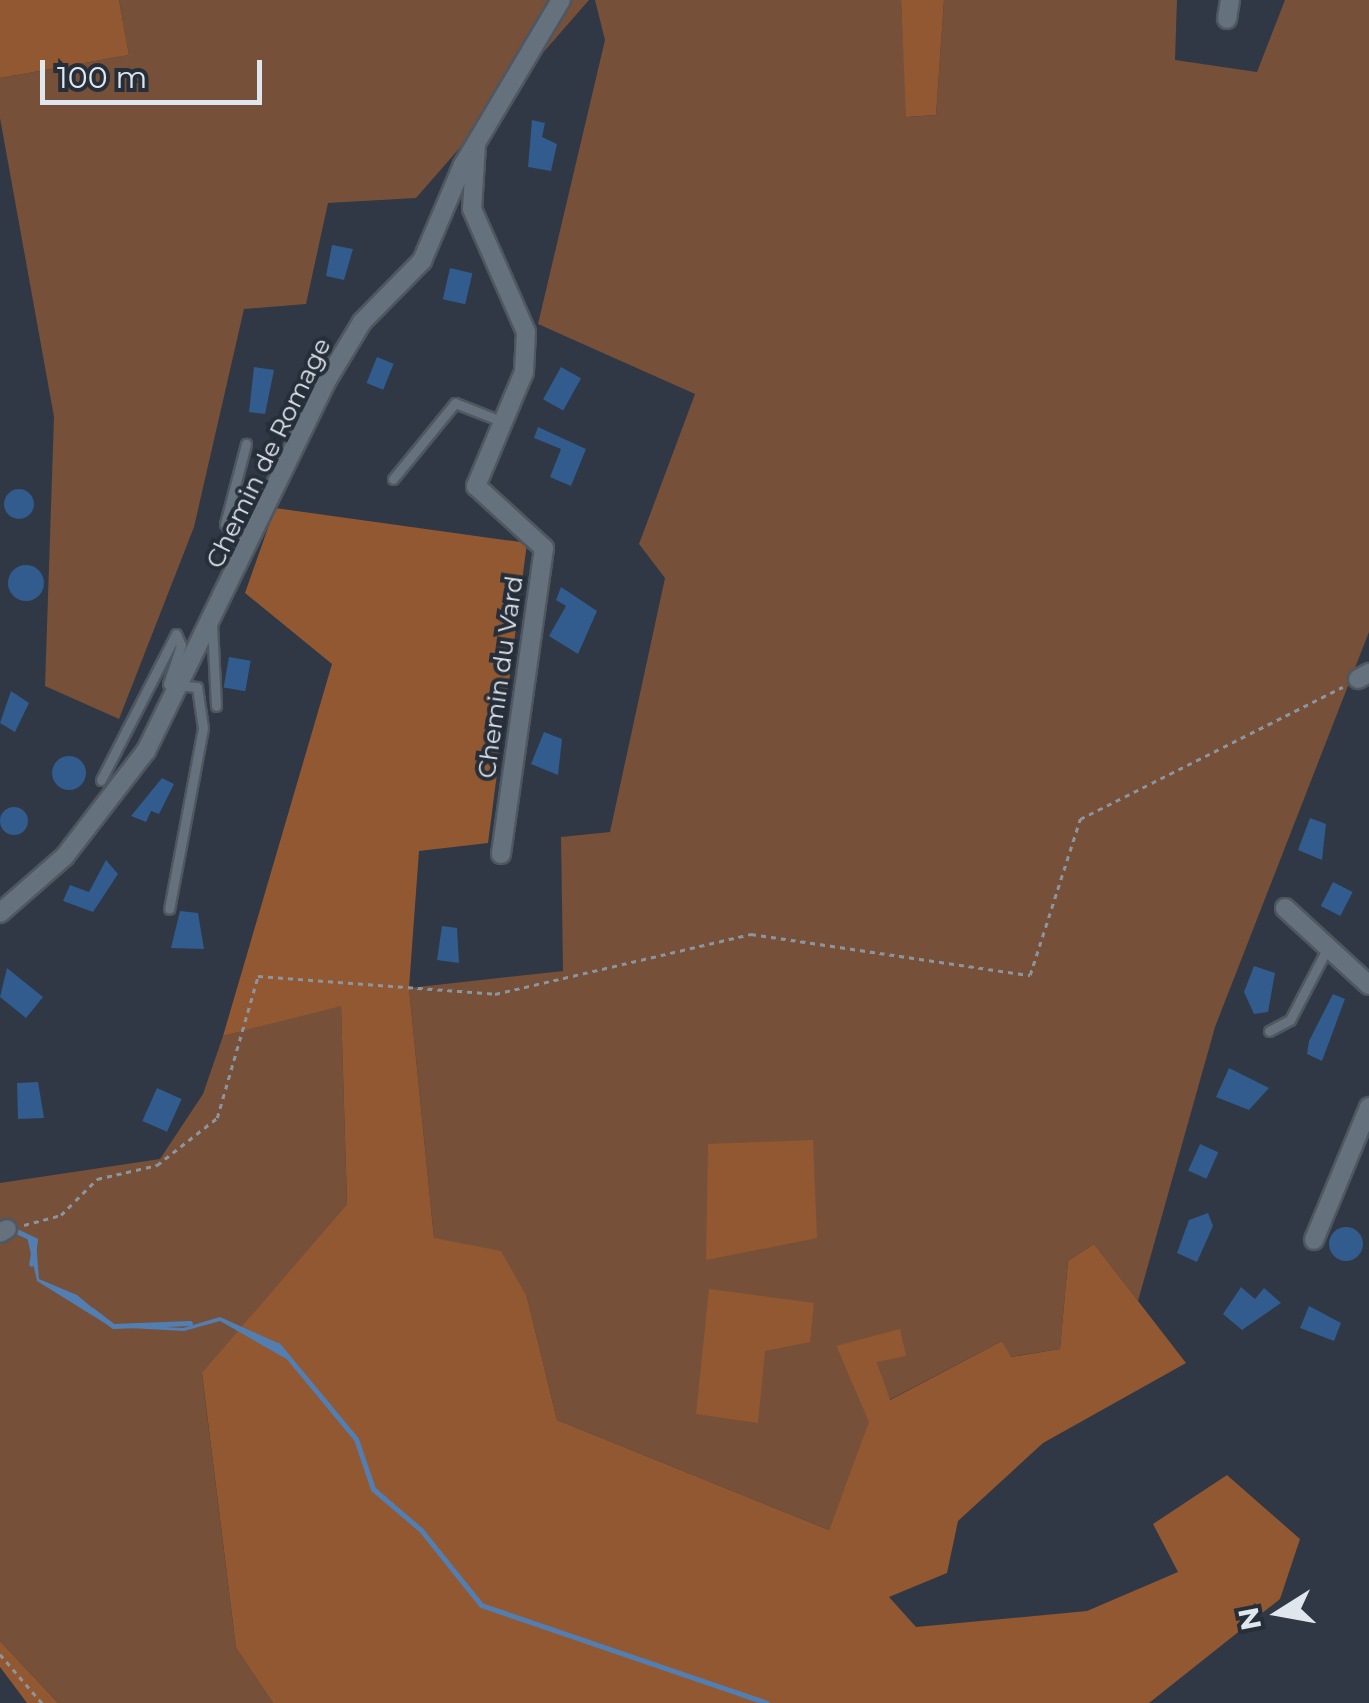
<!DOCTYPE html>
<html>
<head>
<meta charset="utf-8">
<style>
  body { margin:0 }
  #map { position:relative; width:1369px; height:1703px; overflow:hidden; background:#2f3844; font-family:Montserrat,sans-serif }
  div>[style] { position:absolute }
  .green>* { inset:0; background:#765038 }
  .forest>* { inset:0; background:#925831 }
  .water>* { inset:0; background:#527eb1 }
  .stream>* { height:5px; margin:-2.5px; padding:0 2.5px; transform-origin:2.5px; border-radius:2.5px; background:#527eb1 }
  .building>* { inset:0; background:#315c8d; transform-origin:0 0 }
  .round { border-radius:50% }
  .path>* { height:2.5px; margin-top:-1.25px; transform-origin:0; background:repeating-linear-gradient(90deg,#8c949d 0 5px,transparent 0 10px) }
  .roads { filter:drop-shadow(2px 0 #4f5761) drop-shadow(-2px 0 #4f5761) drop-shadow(0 2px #4f5761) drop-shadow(0 -2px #4f5761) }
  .service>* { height:9px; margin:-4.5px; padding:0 4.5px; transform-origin:4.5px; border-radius:4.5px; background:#66717e }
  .minor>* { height:18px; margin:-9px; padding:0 9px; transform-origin:9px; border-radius:9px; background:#66717e }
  span { translate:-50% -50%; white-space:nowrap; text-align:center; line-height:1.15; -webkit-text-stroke:8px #252e39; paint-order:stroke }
  .street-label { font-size:25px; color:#e0e6ed }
  .north { position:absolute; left:1229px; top:1563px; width:100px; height:100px; -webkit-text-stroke:8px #252e39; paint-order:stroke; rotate:259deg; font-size:28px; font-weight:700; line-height:40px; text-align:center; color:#e0e6ed }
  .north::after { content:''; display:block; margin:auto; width:35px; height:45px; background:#e0e6ed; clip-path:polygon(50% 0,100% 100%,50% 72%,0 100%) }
  .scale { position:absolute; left:40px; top:60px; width:222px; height:45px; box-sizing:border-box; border:5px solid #e0e6ed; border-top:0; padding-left:12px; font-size:30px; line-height:35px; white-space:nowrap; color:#e0e6ed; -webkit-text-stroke:8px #252e39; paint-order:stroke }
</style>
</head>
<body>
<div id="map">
  <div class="green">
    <i style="clip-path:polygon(119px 0,589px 0,416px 198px,328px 203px,306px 304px,244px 309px,194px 527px,119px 719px,45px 686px,54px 417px,0 118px,0 78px,129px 55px)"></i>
    <i style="clip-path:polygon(595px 0,901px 0,907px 117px,936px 115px,944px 0,1177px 0,1175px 60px,1257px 72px,1285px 0,1369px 0,1369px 632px,1215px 1027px,1138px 1301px,1094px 1244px,1068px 1261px,1060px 1349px,1010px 1357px,1002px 1341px,889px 1400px,877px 1362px,836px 1346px,870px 1422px,829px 1530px,557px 1420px,527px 1297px,434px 1238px,409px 988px,563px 971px,561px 837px,610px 832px,665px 578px,639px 544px,695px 394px,538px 324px,605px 40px)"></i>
    <i style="clip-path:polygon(341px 1005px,347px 1204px,202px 1374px,236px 1648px,273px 1703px,58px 1703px,0 1641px,0 1183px,160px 1159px,203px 1094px,223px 1036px)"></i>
  </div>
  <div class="forest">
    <i style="clip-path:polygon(0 0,119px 0,129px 55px,0 78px)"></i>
    <i style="clip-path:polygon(901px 0,944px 0,936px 115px,906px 117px)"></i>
    <i style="clip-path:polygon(275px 508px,527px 543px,488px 843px,419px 851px,409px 988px,434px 1238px,501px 1251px,527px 1297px,557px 1420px,829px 1530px,869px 1422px,836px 1346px,900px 1329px,906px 1356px,877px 1362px,890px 1400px,1002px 1341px,1011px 1357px,1060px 1349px,1068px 1261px,1094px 1244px,1186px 1363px,1043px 1443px,958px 1521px,947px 1573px,889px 1597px,916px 1627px,1087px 1611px,1178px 1572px,1153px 1524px,1227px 1475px,1300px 1539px,1280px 1599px,1149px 1703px,273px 1703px,236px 1648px,202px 1373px,347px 1204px,341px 1006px,223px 1036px,332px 664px,245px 593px)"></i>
    <i style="clip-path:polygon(813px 1140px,817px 1238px,706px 1260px,708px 1144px)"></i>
    <i style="clip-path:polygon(709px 1289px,814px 1303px,810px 1342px,765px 1351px,758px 1423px,696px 1414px)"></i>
    <i style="clip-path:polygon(0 1641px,58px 1703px,27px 1703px,0 1667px)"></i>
  </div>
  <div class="water">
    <i style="clip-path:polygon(27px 1237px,36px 1241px,39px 1279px,77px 1295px,112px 1324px,183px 1328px,220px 1317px,280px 1344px,297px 1365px,220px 1321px,184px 1331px,111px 1327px,37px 1281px)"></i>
  </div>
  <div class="stream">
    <i style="left:14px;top:1230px;width:23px;rotate:25deg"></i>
    <i style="left:35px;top:1240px;width:24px;rotate:99deg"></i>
    <i style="left:92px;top:1310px;width:26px;rotate:37deg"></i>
    <i style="left:113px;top:1326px;width:77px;rotate:-2.2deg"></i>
    <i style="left:278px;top:1345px;width:122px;rotate:50.3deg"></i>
    <i style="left:356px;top:1439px;width:53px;rotate:71.2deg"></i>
    <i style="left:373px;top:1489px;width:63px;rotate:40.5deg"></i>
    <i style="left:421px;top:1530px;width:96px;rotate:51.3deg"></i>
    <i style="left:481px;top:1605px;width:302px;rotate:18.9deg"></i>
  </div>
  <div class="building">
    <i style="clip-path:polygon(532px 120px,545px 123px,542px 137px,557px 144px,551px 171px,528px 167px)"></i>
    <i style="clip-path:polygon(332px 245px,353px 249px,344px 280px,326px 276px)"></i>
    <i style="left:450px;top:268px;width:23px;height:32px;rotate:13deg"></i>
    <i style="left:377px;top:357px;width:18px;height:28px;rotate:22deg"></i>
    <i style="clip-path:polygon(254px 367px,274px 370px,265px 414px,249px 412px)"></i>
    <i style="left:561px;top:367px;width:23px;height:37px;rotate:29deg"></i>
    <i style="clip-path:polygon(538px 427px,586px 449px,571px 486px,550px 477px,561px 449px,534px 438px)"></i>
    <i class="round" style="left:4px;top:489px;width:30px;height:30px"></i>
    <i class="round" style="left:8px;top:565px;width:36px;height:36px"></i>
    <i style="clip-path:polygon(561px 587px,597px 611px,578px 654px,549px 636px,566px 606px,556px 600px)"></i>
    <i style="left:229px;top:657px;width:22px;height:31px;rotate:10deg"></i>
    <i style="clip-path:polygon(11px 691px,29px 703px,15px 732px,0 723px)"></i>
    <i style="clip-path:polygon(544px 732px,562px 739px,558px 775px,531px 764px)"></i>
    <i class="round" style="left:52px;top:756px;width:34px;height:34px"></i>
    <i style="clip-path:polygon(162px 778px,174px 784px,159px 814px,151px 811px,146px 822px,131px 816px)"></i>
    <i class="round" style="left:0;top:807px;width:28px;height:28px"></i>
    <i style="clip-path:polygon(1310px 818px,1326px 824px,1322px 860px,1298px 850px)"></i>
    <i style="clip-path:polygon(106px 860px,118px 874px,93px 912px,63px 901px,70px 885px,89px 892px)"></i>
    <i style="left:1333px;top:882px;width:22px;height:27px;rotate:27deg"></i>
    <i style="clip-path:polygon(180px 911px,198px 913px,204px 949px,171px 948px)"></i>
    <i style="clip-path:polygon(442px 926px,457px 928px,459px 963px,437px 960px)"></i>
    <i style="clip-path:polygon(1254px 966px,1275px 973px,1268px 1012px,1254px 1014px,1244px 992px)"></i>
    <i style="clip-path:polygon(7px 968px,43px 997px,26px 1018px,0 997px)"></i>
    <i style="clip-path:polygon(1333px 994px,1345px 999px,1322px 1061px,1307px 1054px,1309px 1041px)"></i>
    <i style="clip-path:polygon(1229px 1068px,1269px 1088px,1249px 1110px,1216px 1097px)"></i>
    <i style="clip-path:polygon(38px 1082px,44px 1118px,18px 1119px,17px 1083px)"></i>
    <i style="left:157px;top:1088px;width:27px;height:36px;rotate:24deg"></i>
    <i style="left:1200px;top:1144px;width:20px;height:29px;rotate:24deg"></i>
    <i style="clip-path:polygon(1208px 1213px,1213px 1226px,1197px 1262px,1177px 1253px,1189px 1220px)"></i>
    <i class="round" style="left:1329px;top:1227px;width:34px;height:34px"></i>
    <i style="clip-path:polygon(1241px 1287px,1255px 1299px,1264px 1288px,1281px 1303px,1242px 1330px,1223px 1314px)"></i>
    <i style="clip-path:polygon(1309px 1306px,1341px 1323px,1334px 1341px,1300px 1328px)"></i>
  </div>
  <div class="path">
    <i style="left:24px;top:1225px;width:38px;rotate:-15deg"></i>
    <i style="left:61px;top:1215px;width:51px;rotate:-45deg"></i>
    <i style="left:97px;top:1179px;width:62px;rotate:-13.1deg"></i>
    <i style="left:157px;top:1165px;width:76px;rotate:-38.1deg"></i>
    <i style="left:217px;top:1118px;width:148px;rotate:-73.9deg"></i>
    <i style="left:258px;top:976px;width:238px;rotate:4.3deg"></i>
    <i style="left:495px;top:994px;width:263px;rotate:-13.2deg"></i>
    <i style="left:751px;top:934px;width:282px;rotate:8.4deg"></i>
    <i style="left:1030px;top:975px;width:164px;rotate:-72.2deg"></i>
    <i style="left:1080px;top:819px;width:294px;rotate:-26.7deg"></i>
    <i style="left:0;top:1654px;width:65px;rotate:49.4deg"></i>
  </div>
  <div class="roads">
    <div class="service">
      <i style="left:393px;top:479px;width:98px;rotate:-50.8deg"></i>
      <i style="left:455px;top:403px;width:49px;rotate:21.4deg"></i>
      <i style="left:244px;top:546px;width:29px;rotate:-131deg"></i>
      <i style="left:225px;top:524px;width:83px;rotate:-75.3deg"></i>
      <i style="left:212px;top:624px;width:82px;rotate:87.2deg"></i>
      <i style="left:101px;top:780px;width:164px;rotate:-62.8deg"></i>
      <i style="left:176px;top:634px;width:12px;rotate:66deg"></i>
      <i style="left:181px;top:645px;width:41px;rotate:108.4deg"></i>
      <i style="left:168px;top:684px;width:29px;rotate:6deg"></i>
      <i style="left:197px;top:687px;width:41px;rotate:81.7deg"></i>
      <i style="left:203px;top:728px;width:184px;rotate:100.6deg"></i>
      <i style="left:1269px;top:1031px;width:24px;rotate:-28deg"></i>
      <i style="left:1290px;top:1020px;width:82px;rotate:-62.5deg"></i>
    </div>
    <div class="minor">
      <i style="left:1227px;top:19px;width:19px;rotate:-81deg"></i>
      <i style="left:476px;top:144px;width:65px;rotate:93.5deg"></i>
      <i style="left:472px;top:209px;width:134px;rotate:66.3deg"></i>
      <i style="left:526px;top:332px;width:40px;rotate:92.9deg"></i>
      <i style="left:524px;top:372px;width:124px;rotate:112.8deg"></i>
      <i style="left:476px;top:486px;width:92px;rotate:42.4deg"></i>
      <i style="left:544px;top:548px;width:309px;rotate:98deg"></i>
      <i style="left:1358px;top:679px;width:13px;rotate:-29deg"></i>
      <i style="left:1285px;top:908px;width:114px;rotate:42.5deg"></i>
      <i style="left:0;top:913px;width:86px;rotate:-41.2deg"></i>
      <i style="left:65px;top:856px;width:133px;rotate:-52.4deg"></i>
      <i style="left:146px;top:751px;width:413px;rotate:-64deg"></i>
      <i style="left:327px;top:380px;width:68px;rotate:-58.9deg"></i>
      <i style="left:362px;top:322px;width:86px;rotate:-45.5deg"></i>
      <i style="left:422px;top:261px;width:104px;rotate:-66.9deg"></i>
      <i style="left:463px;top:165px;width:192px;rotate:-59.3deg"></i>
      <i style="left:0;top:1233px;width:8px;rotate:-30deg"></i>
      <i style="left:1314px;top:1240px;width:144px;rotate:-67.5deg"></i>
    </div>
  </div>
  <div class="street-label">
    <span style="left:268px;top:453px;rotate:-64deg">Chemin de Romage</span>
    <span style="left:500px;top:677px;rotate:-82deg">Chemin du Vard</span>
  </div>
  <div class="north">N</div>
  <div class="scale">100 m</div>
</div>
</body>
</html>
